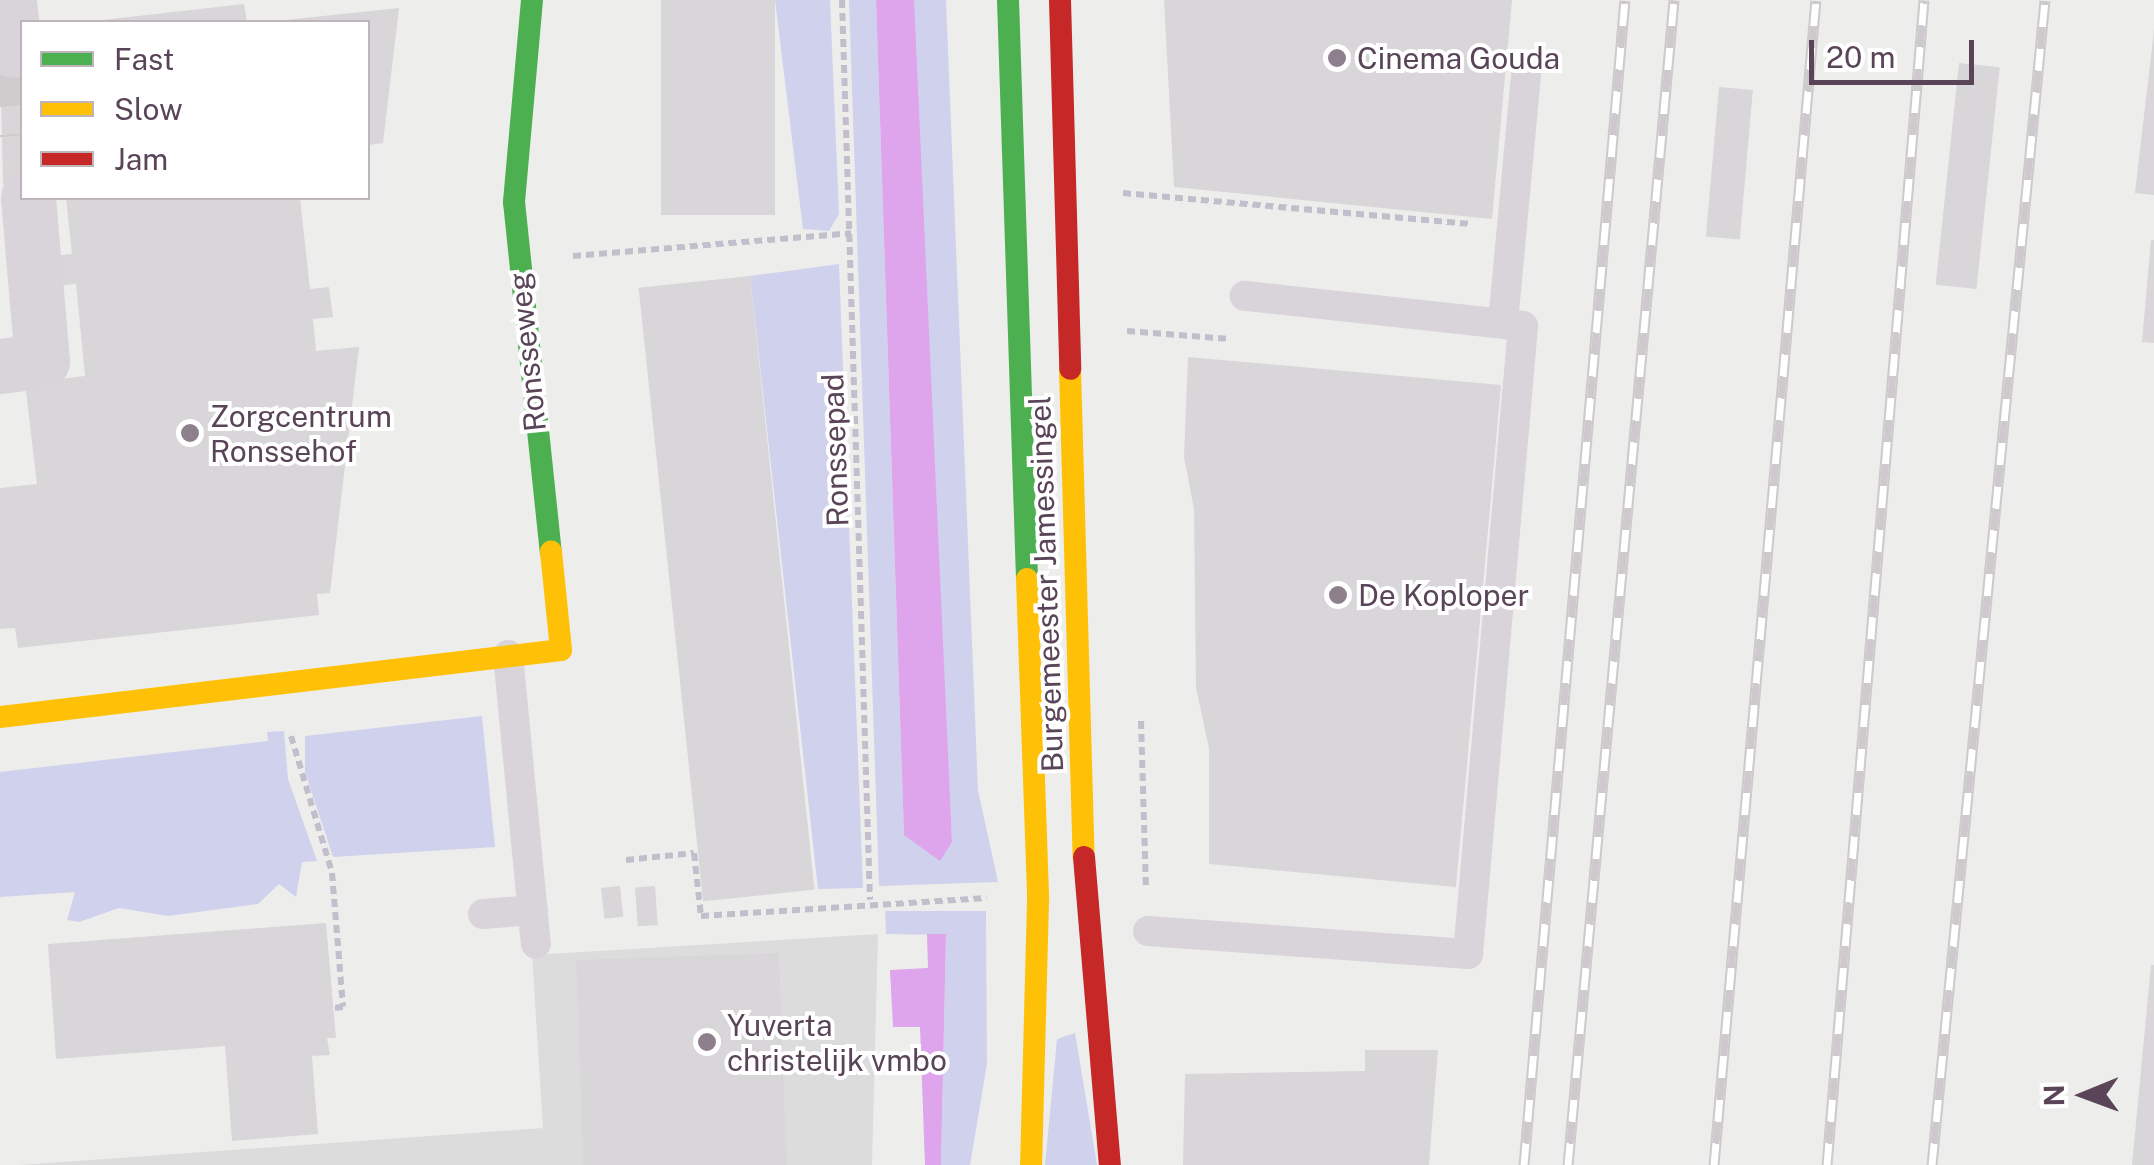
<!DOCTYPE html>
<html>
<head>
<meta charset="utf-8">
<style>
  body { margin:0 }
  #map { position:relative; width:2154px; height:1165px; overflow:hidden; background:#edeeec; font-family:"Public Sans",sans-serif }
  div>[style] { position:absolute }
  .education>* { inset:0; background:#dddcdc }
  .green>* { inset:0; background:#d0d1ed }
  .water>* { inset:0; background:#dea4ec }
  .building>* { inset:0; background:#d8d6d8; transform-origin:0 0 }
  .street-tunnel>* { height:55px; margin-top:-27.5px; transform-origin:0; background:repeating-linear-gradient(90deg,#cfccce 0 55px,transparent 0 83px) }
  .path>* { height:6px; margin-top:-3px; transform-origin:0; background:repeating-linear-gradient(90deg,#c2becc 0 8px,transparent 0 13px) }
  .lane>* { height:30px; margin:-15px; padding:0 15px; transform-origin:15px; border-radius:15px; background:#d9d4d9 }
  .street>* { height:55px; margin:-27.5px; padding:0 27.5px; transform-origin:27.5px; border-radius:27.5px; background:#d9d4d9 }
  .fast>* { height:22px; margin:-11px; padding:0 11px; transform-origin:11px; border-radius:11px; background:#4caf50 }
  .slow>* { height:22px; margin:-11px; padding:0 11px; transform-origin:11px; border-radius:11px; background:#ffc107 }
  .jam>* { height:22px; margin:-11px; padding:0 11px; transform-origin:11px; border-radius:11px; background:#c62828 }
  .rail>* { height:11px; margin-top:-5.5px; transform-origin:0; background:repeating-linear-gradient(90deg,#fff 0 22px,#cec9cd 0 44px); box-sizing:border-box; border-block:2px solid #cec9cd }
  .dots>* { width:28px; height:28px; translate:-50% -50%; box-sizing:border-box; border:5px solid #fff; border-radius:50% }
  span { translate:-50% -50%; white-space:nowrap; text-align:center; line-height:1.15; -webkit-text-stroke:8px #fff; paint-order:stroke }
  .poi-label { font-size:30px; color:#594458 }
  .left { translate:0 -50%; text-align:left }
  .street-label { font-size:30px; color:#594458 }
  .legend { position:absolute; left:20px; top:20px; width:350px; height:180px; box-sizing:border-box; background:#fff; border:2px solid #bdb4bc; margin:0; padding:12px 18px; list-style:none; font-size:30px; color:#594458 }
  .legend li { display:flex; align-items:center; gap:20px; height:50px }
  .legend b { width:50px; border:2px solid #bdb4bc }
  .north { position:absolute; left:2034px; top:1045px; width:100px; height:100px; -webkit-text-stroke:8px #fff; paint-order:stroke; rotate:269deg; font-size:28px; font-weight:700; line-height:40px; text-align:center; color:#594458 }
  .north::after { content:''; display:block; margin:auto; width:35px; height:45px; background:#594458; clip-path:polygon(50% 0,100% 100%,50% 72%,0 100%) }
  .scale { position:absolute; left:1809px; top:40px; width:165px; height:45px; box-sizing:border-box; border:5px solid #594458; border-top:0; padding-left:12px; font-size:30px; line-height:35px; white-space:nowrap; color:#594458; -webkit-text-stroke:8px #fff; paint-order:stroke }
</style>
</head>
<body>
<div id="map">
  <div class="education">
    <i style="clip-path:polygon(878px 934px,872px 1165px,20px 1165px,543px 1128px,532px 955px)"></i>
  </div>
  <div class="green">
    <i style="clip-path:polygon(775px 0,830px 0,839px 214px,829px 231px,803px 229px)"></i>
    <i style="clip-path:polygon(849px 0,876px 0,904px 834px,952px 842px,912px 40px,914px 0,946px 0,978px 790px,998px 882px,879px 886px)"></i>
    <i style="clip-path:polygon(839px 264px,863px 888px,818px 889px,750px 276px)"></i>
    <i style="clip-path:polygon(482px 716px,495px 847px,333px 857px,305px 772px,305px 736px)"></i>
    <i style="clip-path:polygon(284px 731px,288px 779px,317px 861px,302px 862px,296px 897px,279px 884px,258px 904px,168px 916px,119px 908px,79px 922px,67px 920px,75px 892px,0 897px,0 772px,268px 741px,267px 732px)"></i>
    <i style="clip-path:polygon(885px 911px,986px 911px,987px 1064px,970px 1165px,941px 1165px,946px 935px,886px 934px)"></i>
    <i style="clip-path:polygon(1075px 1033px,1097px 1165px,1045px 1165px,1057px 1039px)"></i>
  </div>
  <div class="water">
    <i style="clip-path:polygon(876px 0,914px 0,952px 842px,940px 861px,904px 835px)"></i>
    <i style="clip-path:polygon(927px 934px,946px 934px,941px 1165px,925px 1165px,920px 1027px,893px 1027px,890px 970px,928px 968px)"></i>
  </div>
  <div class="building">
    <i style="left:661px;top:0;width:114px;height:215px"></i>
    <i style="clip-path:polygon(1164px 0,1512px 0,1492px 219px,1174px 187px)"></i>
    <i style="clip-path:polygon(244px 4px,247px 22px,102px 22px,102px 20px)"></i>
    <i style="clip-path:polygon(399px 8px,383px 143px,368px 145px,368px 22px,285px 20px)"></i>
    <i style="clip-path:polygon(2154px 30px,2154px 195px,2135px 193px)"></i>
    <i style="clip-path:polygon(22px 49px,22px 182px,3px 185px,0 51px)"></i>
    <i style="left:1959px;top:63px;width:41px;height:223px;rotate:6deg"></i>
    <i style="left:1719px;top:87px;width:34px;height:150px;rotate:5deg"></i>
    <i style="clip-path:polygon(66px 198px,300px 198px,310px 289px,329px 287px,333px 317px,313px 319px,316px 351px,359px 347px,330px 593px,317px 594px,319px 615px,18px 648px,15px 628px,0 629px,0 488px,37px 484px,25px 383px,85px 376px,76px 284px,56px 286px,53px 256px,72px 254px)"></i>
    <i style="clip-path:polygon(2151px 240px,2154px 240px,2154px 343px,2142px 342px)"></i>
    <i style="left:750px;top:276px;width:617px;height:112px;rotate:84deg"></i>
    <i style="clip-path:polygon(1188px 357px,1501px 385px,1456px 887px,1209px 864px,1209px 748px,1196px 688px,1194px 509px,1184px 457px)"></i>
    <i style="left:620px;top:886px;width:31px;height:19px;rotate:84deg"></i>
    <i style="left:655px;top:886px;width:39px;height:20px;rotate:86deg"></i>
    <i style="clip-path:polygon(326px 923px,336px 1038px,327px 1038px,330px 1055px,312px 1056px,318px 1134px,232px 1141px,225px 1046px,56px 1059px,48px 944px)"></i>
    <i style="left:779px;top:953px;width:212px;height:203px;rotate:88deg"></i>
    <i style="clip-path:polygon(2154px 965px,2154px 1165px,2132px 1165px,2151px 965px)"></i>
    <i style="clip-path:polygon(1365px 1050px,1438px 1050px,1429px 1165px,1183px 1165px,1185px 1074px,1365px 1071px)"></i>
  </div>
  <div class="street-tunnel">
    <i style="left:14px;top:50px;width:85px;rotate:84.6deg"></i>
  </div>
  <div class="path">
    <i style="left:842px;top:0;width:900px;rotate:88.22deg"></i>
    <i style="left:1123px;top:193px;width:349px;rotate:5.1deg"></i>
    <i style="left:573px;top:256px;width:279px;rotate:-4.7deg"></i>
    <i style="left:1127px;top:331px;width:103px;rotate:4.4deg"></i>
    <i style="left:1141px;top:721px;width:168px;rotate:88.3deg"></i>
    <i style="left:291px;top:736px;width:143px;rotate:73.3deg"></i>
    <i style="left:332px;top:873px;width:134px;rotate:85.3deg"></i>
    <i style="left:343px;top:1007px;width:10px;rotate:174deg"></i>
    <i style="left:626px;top:860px;width:68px;rotate:-5.9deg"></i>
    <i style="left:694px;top:853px;width:63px;rotate:83.7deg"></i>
    <i style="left:701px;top:916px;width:286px;rotate:-3.6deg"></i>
  </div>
  <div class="lane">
    <i style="left:1503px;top:323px;width:251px;rotate:-84.7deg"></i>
    <i style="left:508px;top:655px;width:290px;rotate:84.5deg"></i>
    <i style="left:483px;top:914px;width:50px;rotate:-4.6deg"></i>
    <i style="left:1148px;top:931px;width:321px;rotate:4.1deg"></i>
    <i style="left:1468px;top:954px;width:630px;rotate:-84.99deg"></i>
    <i style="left:1523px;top:326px;width:280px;rotate:-173.8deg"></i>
  </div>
  <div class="street">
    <i style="left:9px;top:0;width:50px;rotate:84.3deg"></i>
    <i style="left:0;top:366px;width:42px;rotate:-6.8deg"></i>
    <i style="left:42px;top:361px;width:164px;rotate:-94.9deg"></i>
  </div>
  <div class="fast">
    <i style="left:532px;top:0;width:203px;rotate:95.1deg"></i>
    <i style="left:514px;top:202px;width:352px;rotate:84deg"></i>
    <i style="left:1008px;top:0;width:579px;rotate:88.12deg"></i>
  </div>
  <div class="slow">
    <i style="left:1070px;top:369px;width:488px;rotate:88.4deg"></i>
    <i style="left:1027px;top:579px;width:322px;rotate:88deg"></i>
    <i style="left:1038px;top:901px;width:264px;rotate:91.5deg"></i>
    <i style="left:0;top:717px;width:565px;rotate:-6.81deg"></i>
    <i style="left:561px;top:650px;width:99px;rotate:-95.8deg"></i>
  </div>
  <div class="jam">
    <i style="left:1060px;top:0;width:369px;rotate:88.4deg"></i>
    <i style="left:1084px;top:857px;width:309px;rotate:85.2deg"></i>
  </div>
  <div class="rail">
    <i style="left:1524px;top:1165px;width:1169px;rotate:-85.05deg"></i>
    <i style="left:1568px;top:1165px;width:1170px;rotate:-84.8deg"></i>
    <i style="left:1714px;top:1165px;width:1169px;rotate:-85deg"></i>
    <i style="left:1827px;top:1165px;width:1169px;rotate:-85.24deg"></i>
    <i style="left:1932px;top:1165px;width:1170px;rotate:-84.46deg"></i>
  </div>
  <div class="dots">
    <i style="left:1337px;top:58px;background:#8d808c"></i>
    <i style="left:190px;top:433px;background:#8d808c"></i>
    <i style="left:1338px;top:595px;background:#8d808c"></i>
    <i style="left:707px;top:1042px;background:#8d808c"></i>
  </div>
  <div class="poi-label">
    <span class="left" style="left:1357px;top:58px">Cinema Gouda</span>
    <span class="left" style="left:210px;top:433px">Zorgcentrum<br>Ronssehof</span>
    <span class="left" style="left:1358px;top:595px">De Koploper</span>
    <span class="left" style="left:727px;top:1042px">Yuverta<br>christelijk vmbo</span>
  </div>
  <div class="street-label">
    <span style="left:527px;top:352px;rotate:-96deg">Ronsseweg</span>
    <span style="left:835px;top:450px;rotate:-92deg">Ronssepad</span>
    <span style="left:1046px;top:584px;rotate:-92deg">Burgemeester Jamessingel</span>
  </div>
  <ul class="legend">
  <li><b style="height:12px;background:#4caf50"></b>Fast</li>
  <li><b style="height:12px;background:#ffc107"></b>Slow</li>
  <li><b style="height:12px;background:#c62828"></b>Jam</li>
  </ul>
  <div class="north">N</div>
  <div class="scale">20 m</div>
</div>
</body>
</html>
